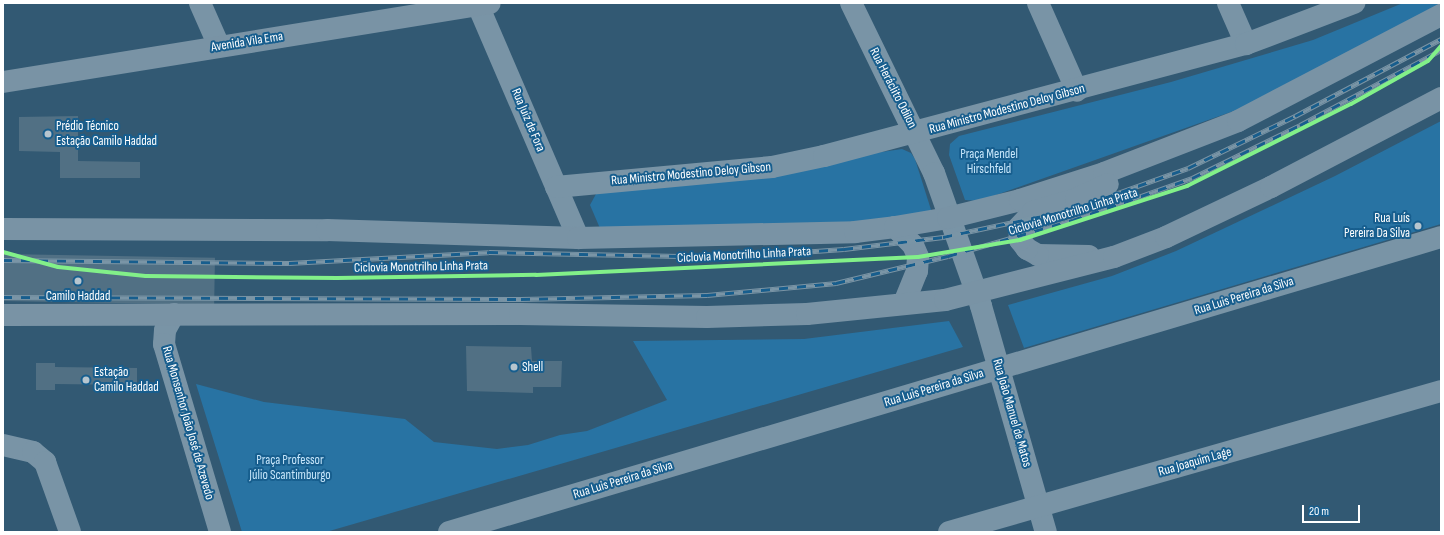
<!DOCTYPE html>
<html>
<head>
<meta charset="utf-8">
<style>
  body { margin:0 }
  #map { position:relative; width:1444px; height:535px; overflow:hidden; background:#325973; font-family:"Sofia Sans Condensed",sans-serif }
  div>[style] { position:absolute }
  .green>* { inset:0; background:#2873a3 }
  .building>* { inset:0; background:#517084; transform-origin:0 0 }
  .minor>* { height:22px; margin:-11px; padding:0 11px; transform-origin:11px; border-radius:11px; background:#7994a6 }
  .major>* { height:22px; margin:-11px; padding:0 11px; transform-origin:11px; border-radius:11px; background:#7993a5 }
  .rail>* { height:4.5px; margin-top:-2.25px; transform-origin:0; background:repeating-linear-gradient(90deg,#175e8e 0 9px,#7a95a6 0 18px); box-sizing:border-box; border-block:1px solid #7a95a6 }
  .cycleway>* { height:4px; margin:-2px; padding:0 2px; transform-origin:2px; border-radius:2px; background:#82f089 }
  .dots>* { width:11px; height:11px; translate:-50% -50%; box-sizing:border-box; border:2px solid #175e8e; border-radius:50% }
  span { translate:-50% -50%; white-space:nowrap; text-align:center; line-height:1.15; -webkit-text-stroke:4px #175e8e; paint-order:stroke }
  .street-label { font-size:13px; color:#fff }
  .poi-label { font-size:13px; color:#fff }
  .left { translate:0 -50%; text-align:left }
  .right { translate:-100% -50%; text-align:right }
  .park-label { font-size:13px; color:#c8e7fb }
  .frame { position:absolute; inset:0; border:4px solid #fff; pointer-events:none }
  .scale { position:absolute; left:1302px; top:505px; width:58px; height:18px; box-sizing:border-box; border:2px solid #fff; border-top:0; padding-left:5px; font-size:12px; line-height:14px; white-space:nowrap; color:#fff; -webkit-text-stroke:3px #175e8e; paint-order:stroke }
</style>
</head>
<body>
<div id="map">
  <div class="green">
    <i style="clip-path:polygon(1403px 3px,1441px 3px,1441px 6px,1245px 107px,979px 201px,965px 200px,949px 155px,950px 144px,959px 136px,1171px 82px,1313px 40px)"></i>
    <i style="clip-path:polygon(1441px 121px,1441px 224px,1024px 348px,1008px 305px,1112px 276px,1176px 251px,1335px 176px)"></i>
    <i style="clip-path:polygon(902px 149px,911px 153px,915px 159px,932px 213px,849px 225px,602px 233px,590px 205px,596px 194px)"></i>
    <i style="clip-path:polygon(949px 321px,963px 347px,326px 532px,242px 532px,196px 384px,264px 402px,405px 419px,434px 442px,497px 449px,528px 445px,560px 435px,587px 431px,667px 400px,633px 341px,804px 339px)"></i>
  </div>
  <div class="building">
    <i style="clip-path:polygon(78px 116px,78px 161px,140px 162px,140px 178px,60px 178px,60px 152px,19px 151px,19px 117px)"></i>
    <i style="left:3px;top:254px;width:212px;height:47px;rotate:1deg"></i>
    <i style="clip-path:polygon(466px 346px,531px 347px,532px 361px,562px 361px,561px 387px,533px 387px,533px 393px,467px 391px)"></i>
    <i style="clip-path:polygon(36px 363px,55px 363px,55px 367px,137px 368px,137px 385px,55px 384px,55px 390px,36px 390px)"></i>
  </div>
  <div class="minor">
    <i style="left:200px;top:3px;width:47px;rotate:66.2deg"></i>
    <i style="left:477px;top:3px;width:256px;rotate:66.7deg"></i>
    <i style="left:851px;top:3px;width:189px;rotate:64deg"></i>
    <i style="left:934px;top:173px;width:141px;rotate:70.5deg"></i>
    <i style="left:981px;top:306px;width:235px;rotate:74deg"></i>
    <i style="left:1038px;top:3px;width:96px;rotate:66.1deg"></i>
    <i style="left:1228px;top:3px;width:45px;rotate:66.3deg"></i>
    <i style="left:556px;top:187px;width:217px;rotate:-5.3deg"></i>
    <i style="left:772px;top:167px;width:53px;rotate:-11.9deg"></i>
    <i style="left:824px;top:156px;width:437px;rotate:-14.9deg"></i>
    <i style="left:1246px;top:44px;width:116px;rotate:-20.8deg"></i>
    <i style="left:174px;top:314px;width:18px;rotate:119deg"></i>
    <i style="left:165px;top:330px;width:14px;rotate:94deg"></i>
    <i style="left:164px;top:344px;width:196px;rotate:73.4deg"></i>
    <i style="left:3px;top:445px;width:31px;rotate:13deg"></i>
    <i style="left:33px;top:452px;width:16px;rotate:40deg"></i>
    <i style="left:45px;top:462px;width:74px;rotate:70.3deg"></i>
    <i style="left:449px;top:532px;width:1035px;rotate:-16.56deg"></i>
    <i style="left:949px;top:532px;width:512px;rotate:-15.99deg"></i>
  </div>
  <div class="major">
    <i style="left:3px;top:82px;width:493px;rotate:-9.2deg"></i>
    <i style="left:895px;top:227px;width:25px;rotate:45deg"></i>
    <i style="left:913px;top:245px;width:13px;rotate:67deg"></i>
    <i style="left:918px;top:257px;width:14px;rotate:94deg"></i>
    <i style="left:917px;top:271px;width:35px;rotate:112deg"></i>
    <i style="left:3px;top:229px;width:324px;rotate:0.2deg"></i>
    <i style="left:327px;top:230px;width:251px;rotate:1.8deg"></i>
    <i style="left:578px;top:238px;width:277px;rotate:-1.2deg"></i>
    <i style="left:855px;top:232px;width:40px;rotate:-7.1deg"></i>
    <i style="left:895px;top:227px;width:54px;rotate:-9.6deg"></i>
    <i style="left:948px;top:218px;width:74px;rotate:-14deg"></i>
    <i style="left:1020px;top:200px;width:88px;rotate:-17.8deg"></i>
    <i style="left:1104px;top:173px;width:144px;rotate:-21.2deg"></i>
    <i style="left:1238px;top:121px;width:229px;rotate:-27.6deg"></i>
    <i style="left:1089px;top:256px;width:51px;rotate:-178.9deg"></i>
    <i style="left:1038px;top:255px;width:13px;rotate:-151deg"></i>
    <i style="left:1027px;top:249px;width:11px;rotate:-128deg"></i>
    <i style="left:1020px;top:240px;width:13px;rotate:-94deg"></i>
    <i style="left:1019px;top:227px;width:21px;rotate:-47deg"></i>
    <i style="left:1033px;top:212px;width:45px;rotate:-16.8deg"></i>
    <i style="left:1076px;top:199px;width:35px;rotate:-25deg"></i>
    <i style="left:3px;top:315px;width:517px;rotate:-0.11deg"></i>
    <i style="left:520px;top:314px;width:187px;rotate:0.9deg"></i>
    <i style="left:707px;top:317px;width:100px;rotate:-1.7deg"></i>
    <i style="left:807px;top:314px;width:139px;rotate:-5.8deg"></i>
    <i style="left:945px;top:300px;width:174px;rotate:-14.3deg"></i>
    <i style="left:1114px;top:257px;width:56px;rotate:-21deg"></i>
    <i style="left:1166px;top:237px;width:116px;rotate:-25.5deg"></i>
    <i style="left:1271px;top:187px;width:192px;rotate:-27.6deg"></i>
  </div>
  <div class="rail">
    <i style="left:3px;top:260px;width:286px;rotate:0.6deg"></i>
    <i style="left:289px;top:263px;width:200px;rotate:-3.1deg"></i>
    <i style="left:489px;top:252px;width:240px;rotate:1.2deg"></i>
    <i style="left:729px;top:257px;width:115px;rotate:-4deg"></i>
    <i style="left:844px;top:249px;width:100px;rotate:-6.9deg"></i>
    <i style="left:943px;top:237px;width:130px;rotate:-12deg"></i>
    <i style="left:1070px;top:210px;width:125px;rotate:-19.6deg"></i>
    <i style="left:1188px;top:168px;width:119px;rotate:-25.9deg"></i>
    <i style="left:1295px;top:116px;width:165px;rotate:-27.8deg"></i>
    <i style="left:3px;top:297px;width:518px;rotate:0.22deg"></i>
    <i style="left:521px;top:299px;width:186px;rotate:-1.2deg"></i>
    <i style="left:707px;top:295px;width:130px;rotate:-5.3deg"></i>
    <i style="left:836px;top:283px;width:115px;rotate:-13.6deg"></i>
    <i style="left:948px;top:256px;width:130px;rotate:-16.1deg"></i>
    <i style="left:1073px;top:220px;width:126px;rotate:-19.4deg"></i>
    <i style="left:1192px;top:178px;width:120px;rotate:-26.1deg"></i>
    <i style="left:1300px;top:125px;width:160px;rotate:-28deg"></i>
  </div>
  <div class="cycleway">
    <i style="left:3px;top:252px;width:57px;rotate:15.3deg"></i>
    <i style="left:58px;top:267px;width:88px;rotate:5.8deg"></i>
    <i style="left:146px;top:276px;width:191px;rotate:0.6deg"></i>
    <i style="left:337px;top:278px;width:199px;rotate:-0.9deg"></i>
    <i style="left:536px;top:275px;width:382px;rotate:-2.7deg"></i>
    <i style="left:918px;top:257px;width:103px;rotate:-9.5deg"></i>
    <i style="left:1020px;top:240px;width:176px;rotate:-17.9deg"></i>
    <i style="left:1187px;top:186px;width:183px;rotate:-26.6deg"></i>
    <i style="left:1351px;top:104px;width:88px;rotate:-29.2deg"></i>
    <i style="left:1428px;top:61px;width:20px;rotate:-49deg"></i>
  </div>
  <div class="dots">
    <i style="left:48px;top:134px;background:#b7c5ce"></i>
    <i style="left:1418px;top:226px;background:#b7c5ce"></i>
    <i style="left:78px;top:281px;background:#b7c5ce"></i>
    <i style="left:514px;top:367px;background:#b7c5ce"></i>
    <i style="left:86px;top:380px;background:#b7c5ce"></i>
  </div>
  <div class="street-label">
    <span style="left:247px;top:42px;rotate:-9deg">Avenida Vila Ema</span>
    <span style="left:893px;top:88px;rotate:63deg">Rua Heráclito Odilon</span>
    <span style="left:1007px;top:109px;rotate:-15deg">Rua Ministro Modestino Deloy Gibson</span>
    <span style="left:528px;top:120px;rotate:67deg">Rua Juiz de Fora</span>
    <span style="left:691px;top:174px;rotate:-5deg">Rua Ministro Modestino Deloy Gibson</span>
    <span style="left:1073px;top:212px;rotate:-17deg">Ciclovia Monotrilho Linha Prata</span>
    <span style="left:744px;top:255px;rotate:-3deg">Ciclovia Monotrilho Linha Prata</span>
    <span style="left:421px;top:267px;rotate:-1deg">Ciclovia Monotrilho Linha Prata</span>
    <span style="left:1244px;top:296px;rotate:-17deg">Rua Luis Pereira da Silva</span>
    <span style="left:934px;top:388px;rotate:-17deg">Rua Luis Pereira da Silva</span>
    <span style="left:1012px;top:413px;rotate:74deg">Rua João Manuel de Matos</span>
    <span style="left:188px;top:423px;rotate:74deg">Rua Monsenhor João José de Azevedo</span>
    <span style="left:1195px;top:462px;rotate:-16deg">Rua Joaquim Lage</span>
    <span style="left:623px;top:480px;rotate:-17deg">Rua Luis Pereira da Silva</span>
  </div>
  <div class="poi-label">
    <span class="left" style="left:56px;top:134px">Prédio Técnico<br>Estação Camilo Haddad</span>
    <span class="right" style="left:1410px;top:226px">Rua Luís<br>Pereira Da Silva</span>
    <span style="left:78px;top:296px">Camilo Haddad</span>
    <span class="left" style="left:522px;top:367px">Shell</span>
    <span class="left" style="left:94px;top:380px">Estação<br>Camilo Haddad</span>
  </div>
  <div class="park-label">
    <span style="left:989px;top:162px">Praça Mendel<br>Hirschfeld</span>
    <span style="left:290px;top:468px">Praça Professor<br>Júlio Scantimburgo</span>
  </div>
  <div class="frame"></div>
  <div class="scale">20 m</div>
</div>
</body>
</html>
